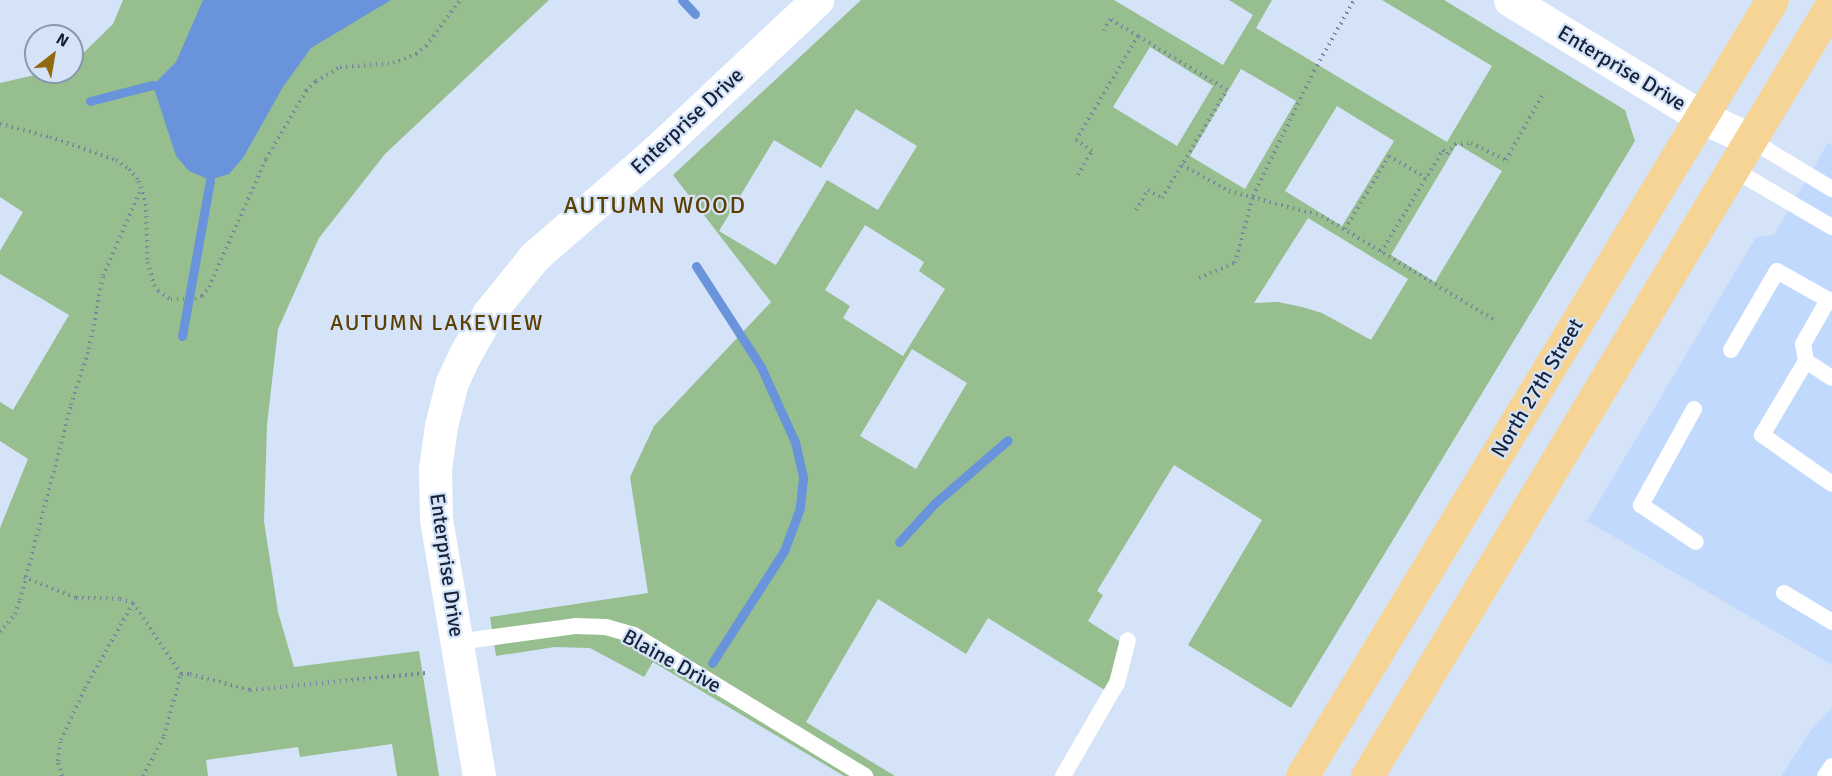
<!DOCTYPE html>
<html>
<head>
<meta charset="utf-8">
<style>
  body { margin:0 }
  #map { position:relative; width:1832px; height:776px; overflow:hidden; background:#d5e3f9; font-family:Signika,sans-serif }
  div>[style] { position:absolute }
  .built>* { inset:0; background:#c2d9fe }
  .green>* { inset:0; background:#96be8f }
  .water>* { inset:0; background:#6993db }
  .stream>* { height:9px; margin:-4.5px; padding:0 4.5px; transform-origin:4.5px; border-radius:4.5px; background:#6993db }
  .path>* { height:4px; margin-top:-2px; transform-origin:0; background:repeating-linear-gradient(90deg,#79869c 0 1.5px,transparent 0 6px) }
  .service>* { height:16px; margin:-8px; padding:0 8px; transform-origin:8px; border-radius:8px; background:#fff }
  .minor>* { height:33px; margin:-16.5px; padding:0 16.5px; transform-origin:16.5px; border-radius:16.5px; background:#fff }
  .primary>* { height:33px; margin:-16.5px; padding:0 16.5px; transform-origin:16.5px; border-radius:16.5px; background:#f5d495 }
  span { translate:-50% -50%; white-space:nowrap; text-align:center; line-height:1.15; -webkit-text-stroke:4.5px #d5e3f9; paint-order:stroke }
  .street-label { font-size:21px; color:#162237 }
  .neighbourhood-label { font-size:22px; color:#5c4002; letter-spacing:1.5px }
  .quarter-label { font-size:24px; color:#5c4002; letter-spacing:1.5px }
  .north { position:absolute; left:24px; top:24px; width:60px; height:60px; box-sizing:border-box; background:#d5e3f9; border:2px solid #8996ab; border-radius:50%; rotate:31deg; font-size:16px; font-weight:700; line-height:24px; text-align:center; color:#162237 }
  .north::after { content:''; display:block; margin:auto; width:21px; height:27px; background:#916910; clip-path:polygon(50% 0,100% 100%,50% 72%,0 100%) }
</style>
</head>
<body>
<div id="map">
  <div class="built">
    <i style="clip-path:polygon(1828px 143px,1832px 145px,1832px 665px,1587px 521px,1756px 237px,1774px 235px)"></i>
    <i style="clip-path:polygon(1832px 708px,1832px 776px,1781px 776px,1812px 729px)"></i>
  </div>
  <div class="green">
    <i style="clip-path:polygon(123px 0,549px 0,385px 154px,319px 238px,278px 329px,267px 425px,264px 521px,278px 612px,294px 667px,419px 651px,439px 776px,397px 776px,392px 744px,300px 757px,298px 747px,206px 760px,208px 776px,0 776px,0 528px,28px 459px,0 441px,0 402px,13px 410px,69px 315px,0 274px,0 251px,23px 212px,0 197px,0 83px,48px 72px,72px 72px,72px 64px,113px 24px)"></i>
    <i style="clip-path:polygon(evenodd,861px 0,1114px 0,1223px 65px,1253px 15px,1229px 0,1272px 0,1256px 28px,1447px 142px,1492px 66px,1382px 0,1444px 0,1625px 110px,1635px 141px,1291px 708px,1188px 645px,1262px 520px,1174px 465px,1097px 591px,1103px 595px,1088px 621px,1133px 650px,1108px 692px,988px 618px,966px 654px,878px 599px,806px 722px,895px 776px,844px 776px,653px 662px,644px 677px,590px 648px,555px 647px,496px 656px,490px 617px,648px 593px,630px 477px,654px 426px,771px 302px,673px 175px,861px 0,1150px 47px,1213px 86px,1177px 146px,1113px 107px,1150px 47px,861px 0,1241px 69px,1296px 101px,1245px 189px,1190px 156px,1241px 69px,861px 0,1337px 106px,1394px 141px,1342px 226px,1285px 191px,1337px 106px,861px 0,856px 109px,917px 146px,878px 210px,827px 180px,776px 265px,719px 231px,774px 140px,821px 168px,856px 109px,861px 0,1457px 144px,1502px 171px,1435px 282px,1391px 255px,1457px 144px,861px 0,1308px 218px,1408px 279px,1371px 340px,1322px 313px,1302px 307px,1278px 302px,1254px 303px,1308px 218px,861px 0,865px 225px,924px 262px,919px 271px,945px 289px,903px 356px,843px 318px,850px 306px,825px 290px,865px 225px,861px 0,912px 349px,967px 383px,916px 469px,860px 436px,912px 349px)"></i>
  </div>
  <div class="water">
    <i style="clip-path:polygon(203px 0,391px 0,311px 48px,283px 87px,243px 158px,229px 174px,210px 180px,189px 171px,176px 156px,153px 85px,176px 62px)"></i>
  </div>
  <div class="stream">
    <i style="left:682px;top:0;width:19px;rotate:47deg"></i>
    <i style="left:90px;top:101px;width:65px;rotate:-14.3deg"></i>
    <i style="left:696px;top:266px;width:120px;rotate:57.2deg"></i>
    <i style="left:761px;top:367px;width:82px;rotate:65.6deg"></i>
    <i style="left:795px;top:442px;width:37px;rotate:77deg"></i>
    <i style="left:803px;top:478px;width:30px;rotate:96deg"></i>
    <i style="left:800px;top:508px;width:46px;rotate:110.4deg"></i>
    <i style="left:784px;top:551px;width:133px;rotate:122.7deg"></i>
    <i style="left:182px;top:336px;width:158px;rotate:-79.8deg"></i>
    <i style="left:899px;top:542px;width:53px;rotate:-47.3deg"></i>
    <i style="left:935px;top:503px;width:96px;rotate:-40.8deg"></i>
  </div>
  <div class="path">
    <i style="left:0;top:124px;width:52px;rotate:14.6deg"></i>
    <i style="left:50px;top:137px;width:70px;rotate:19.2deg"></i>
    <i style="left:116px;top:160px;width:16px;rotate:35deg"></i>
    <i style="left:129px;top:169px;width:16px;rotate:50deg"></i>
    <i style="left:139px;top:181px;width:24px;rotate:73deg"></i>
    <i style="left:146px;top:204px;width:58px;rotate:88deg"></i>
    <i style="left:148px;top:262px;width:24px;rotate:75deg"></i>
    <i style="left:154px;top:285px;width:7px;rotate:56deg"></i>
    <i style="left:158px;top:291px;width:15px;rotate:32deg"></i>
    <i style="left:171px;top:299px;width:24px"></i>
    <i style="left:195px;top:299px;width:8px;rotate:-23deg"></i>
    <i style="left:202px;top:296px;width:11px;rotate:-52deg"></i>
    <i style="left:209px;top:287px;width:140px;rotate:-66deg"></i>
    <i style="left:266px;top:159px;width:79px;rotate:-59.5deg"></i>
    <i style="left:306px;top:91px;width:14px;rotate:-45deg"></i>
    <i style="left:316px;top:81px;width:28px;rotate:-30deg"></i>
    <i style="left:340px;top:67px;width:53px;rotate:-4.3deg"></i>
    <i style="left:393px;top:63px;width:25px;rotate:-21deg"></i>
    <i style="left:416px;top:54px;width:13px;rotate:-39deg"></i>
    <i style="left:426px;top:46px;width:57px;rotate:-53.5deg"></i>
    <i style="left:1182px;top:165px;width:54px;rotate:29deg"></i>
    <i style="left:1229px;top:191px;width:96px;rotate:15deg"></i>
    <i style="left:1322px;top:216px;width:200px;rotate:31.1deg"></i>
    <i style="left:1078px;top:175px;width:28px;rotate:-60deg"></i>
    <i style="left:1092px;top:151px;width:19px;rotate:-145deg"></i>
    <i style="left:1076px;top:140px;width:121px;rotate:-59.2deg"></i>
    <i style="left:1138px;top:36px;width:33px;rotate:-149deg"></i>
    <i style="left:1110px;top:19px;width:13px;rotate:119deg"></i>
    <i style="left:1136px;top:210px;width:23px;rotate:-59deg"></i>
    <i style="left:1148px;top:190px;width:16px;rotate:30deg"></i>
    <i style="left:1162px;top:198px;width:126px;rotate:-59deg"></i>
    <i style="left:1227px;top:90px;width:104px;rotate:-148.8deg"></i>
    <i style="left:1345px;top:229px;width:85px;rotate:-58.9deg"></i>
    <i style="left:1389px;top:156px;width:43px;rotate:30.7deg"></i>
    <i style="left:1381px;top:252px;width:119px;rotate:-58.7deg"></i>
    <i style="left:1443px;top:150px;width:6px;rotate:45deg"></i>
    <i style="left:1447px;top:154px;width:13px;rotate:-51deg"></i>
    <i style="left:1455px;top:144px;width:16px;rotate:-4deg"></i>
    <i style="left:1471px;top:143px;width:39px;rotate:26deg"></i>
    <i style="left:1506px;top:160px;width:78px;rotate:-60.8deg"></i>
    <i style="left:1199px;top:278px;width:39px;rotate:-23deg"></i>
    <i style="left:1235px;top:263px;width:69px;rotate:-75deg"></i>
    <i style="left:1253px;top:196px;width:139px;rotate:-64deg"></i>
    <i style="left:1314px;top:71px;width:81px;rotate:-60.6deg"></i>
    <i style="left:24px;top:577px;width:56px;rotate:22deg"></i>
    <i style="left:76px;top:598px;width:44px;rotate:1.3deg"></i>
    <i style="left:120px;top:599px;width:14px;rotate:17deg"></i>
    <i style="left:133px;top:603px;width:86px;rotate:55.9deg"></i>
    <i style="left:181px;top:674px;width:9px"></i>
    <i style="left:190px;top:674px;width:62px;rotate:14.9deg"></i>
    <i style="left:250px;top:690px;width:179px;rotate:-5.5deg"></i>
    <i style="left:0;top:632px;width:23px;rotate:-50deg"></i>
    <i style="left:15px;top:614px;width:15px;rotate:-70deg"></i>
    <i style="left:20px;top:600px;width:202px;rotate:-75.3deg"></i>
    <i style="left:71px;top:405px;width:59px;rotate:-72.2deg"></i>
    <i style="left:89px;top:349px;width:74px;rotate:-79.1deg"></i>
    <i style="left:103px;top:276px;width:95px;rotate:-66.4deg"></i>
    <i style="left:62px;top:776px;width:16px;rotate:-105deg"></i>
    <i style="left:58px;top:761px;width:21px;rotate:-82deg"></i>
    <i style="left:61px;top:740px;width:57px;rotate:-65.2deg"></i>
    <i style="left:85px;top:688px;width:98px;rotate:-60.5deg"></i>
    <i style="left:143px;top:776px;width:45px;rotate:-62.3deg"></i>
    <i style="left:164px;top:736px;width:64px;rotate:-74.7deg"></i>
  </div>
  <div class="service">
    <i style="left:1749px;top:139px;width:97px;rotate:31.1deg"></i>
    <i style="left:1731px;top:168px;width:117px;rotate:30.3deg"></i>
    <i style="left:1731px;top:350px;width:91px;rotate:-59.8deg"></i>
    <i style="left:1777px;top:271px;width:63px;rotate:29.4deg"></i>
    <i style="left:1806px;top:361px;width:17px;rotate:-100deg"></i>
    <i style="left:1803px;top:344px;width:51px;rotate:-60.4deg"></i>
    <i style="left:1832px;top:378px;width:31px;rotate:-147deg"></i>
    <i style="left:1806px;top:361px;width:86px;rotate:120.7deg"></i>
    <i style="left:1762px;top:435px;width:85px;rotate:35deg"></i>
    <i style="left:1694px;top:409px;width:110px;rotate:118.9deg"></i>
    <i style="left:1641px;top:505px;width:66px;rotate:33.9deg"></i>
    <i style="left:1784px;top:593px;width:56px;rotate:31.1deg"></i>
    <i style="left:457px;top:642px;width:119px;rotate:-7.7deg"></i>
    <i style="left:575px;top:626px;width:31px;rotate:2deg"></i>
    <i style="left:606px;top:627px;width:29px;rotate:16deg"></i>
    <i style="left:634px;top:635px;width:271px;rotate:31.4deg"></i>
    <i style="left:1063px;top:776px;width:108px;rotate:-59.9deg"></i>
    <i style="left:1117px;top:683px;width:44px;rotate:-75.7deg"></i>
    <i style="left:1825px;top:776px;width:12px;rotate:-55deg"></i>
  </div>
  <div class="minor">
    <i style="left:1510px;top:0;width:225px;rotate:31.4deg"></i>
    <i style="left:1702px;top:117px;width:52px;rotate:25.1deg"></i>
    <i style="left:479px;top:776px;width:261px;rotate:-99.5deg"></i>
    <i style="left:436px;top:519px;width:50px;rotate:-91.1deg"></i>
    <i style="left:435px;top:469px;width:43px;rotate:-82.1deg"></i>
    <i style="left:441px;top:426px;width:45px;rotate:-76deg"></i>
    <i style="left:452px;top:382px;width:29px;rotate:-65deg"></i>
    <i style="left:464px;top:356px;width:48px;rotate:-60.3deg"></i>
    <i style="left:488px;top:314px;width:75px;rotate:-51deg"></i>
    <i style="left:535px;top:256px;width:157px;rotate:-40.9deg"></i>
    <i style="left:654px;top:153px;width:224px;rotate:-43.2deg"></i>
  </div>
  <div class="primary">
    <i style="left:1302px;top:776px;width:907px;rotate:-58.8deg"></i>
    <i style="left:1367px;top:776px;width:901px;rotate:-58.94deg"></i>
  </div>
  <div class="street-label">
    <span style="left:1622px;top:68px;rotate:31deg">Enterprise Drive</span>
    <span style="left:687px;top:121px;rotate:-43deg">Enterprise Drive</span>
    <span style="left:1537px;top:388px;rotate:-59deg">North 27th Street</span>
    <span style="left:447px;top:565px;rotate:82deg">Enterprise Drive</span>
    <span style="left:672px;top:661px;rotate:29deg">Blaine Drive</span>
  </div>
  <div class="neighbourhood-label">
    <span style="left:437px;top:323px">AUTUMN LAKEVIEW</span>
  </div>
  <div class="quarter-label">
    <span style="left:655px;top:206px">AUTUMN WOOD</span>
  </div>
  <div class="north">N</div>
</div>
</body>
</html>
